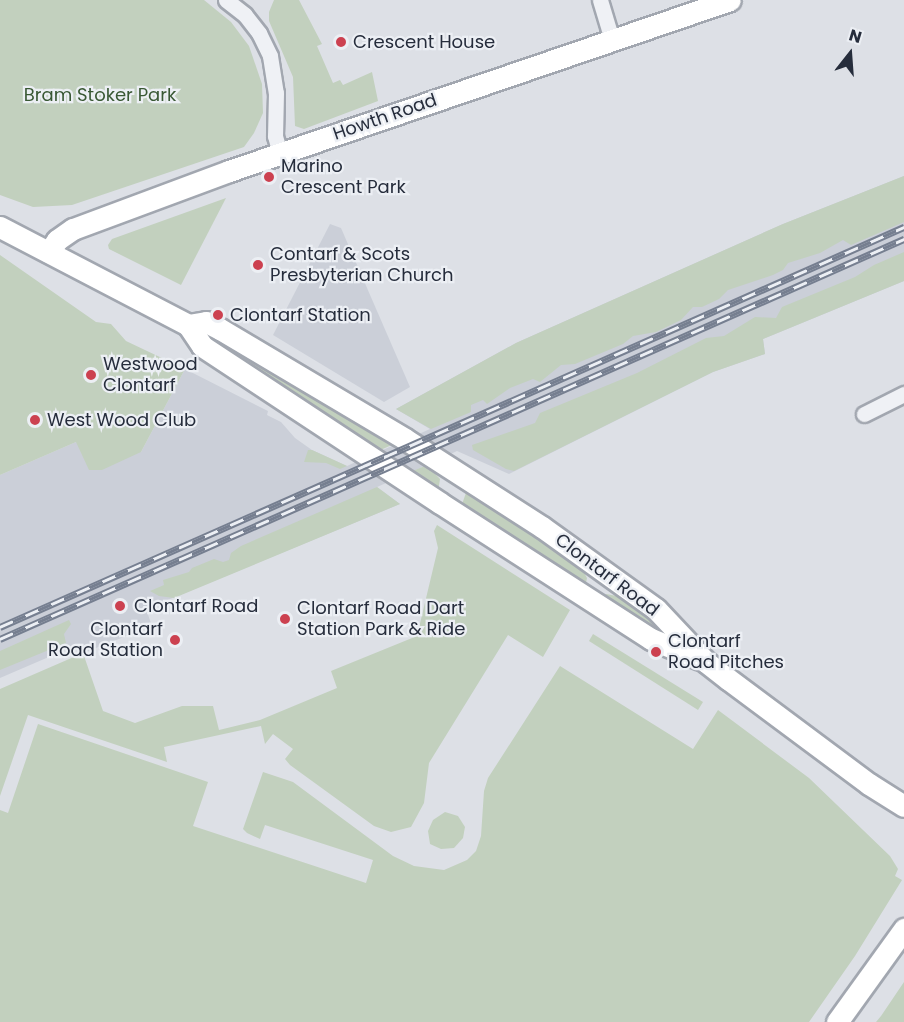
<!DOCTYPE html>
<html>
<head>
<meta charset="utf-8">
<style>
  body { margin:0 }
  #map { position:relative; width:904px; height:1022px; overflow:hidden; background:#dde0e6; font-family:Poppins,sans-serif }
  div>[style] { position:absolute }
  .built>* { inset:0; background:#cbcfd8 }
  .green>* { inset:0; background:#c2d0be }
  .roads { filter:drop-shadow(2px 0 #a2a7b0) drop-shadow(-2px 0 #a2a7b0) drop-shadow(0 2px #a2a7b0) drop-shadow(0 -2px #a2a7b0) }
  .minor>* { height:15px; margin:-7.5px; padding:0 7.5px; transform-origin:7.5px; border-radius:7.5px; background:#eff1f5 }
  .secondary>* { height:21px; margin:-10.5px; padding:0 10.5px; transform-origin:10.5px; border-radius:10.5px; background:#fff }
  .rail>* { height:7px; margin-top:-3.5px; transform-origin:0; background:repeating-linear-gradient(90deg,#eceff4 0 14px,#767f90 0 28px); box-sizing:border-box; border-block:2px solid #767f90 }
  .dots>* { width:16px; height:16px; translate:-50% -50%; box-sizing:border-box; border:3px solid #eceff4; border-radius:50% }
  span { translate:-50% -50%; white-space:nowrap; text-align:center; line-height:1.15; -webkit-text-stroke:4.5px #eceff4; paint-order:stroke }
  .poi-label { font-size:18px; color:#262d3c }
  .left { translate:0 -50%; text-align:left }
  .right { translate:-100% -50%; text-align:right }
  .park-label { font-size:18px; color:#395834 }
  .street-label { font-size:18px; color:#262d3c }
  .north { position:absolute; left:820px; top:24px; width:60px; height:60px; -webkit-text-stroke:4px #eceff4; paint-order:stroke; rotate:17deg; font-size:16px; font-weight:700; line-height:24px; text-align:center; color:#262d3c }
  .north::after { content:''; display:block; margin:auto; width:21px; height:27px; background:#262d3c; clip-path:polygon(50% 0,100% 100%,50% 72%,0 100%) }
</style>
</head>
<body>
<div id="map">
  <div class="built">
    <i style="clip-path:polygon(904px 176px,904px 281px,763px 339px,765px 354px,713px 372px,509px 474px,457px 451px,427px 465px,377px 487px,400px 504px,146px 609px,152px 626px,83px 653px,79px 644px,0 678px,0 475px,76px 442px,141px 452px,185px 369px,268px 411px,267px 415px,281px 422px,295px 438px,312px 450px,347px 466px,430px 429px,396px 409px,516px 343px,783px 224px)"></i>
    <i style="clip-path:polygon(330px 224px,341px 228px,410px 387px,384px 402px,273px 335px)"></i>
  </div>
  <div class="green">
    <i style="clip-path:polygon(0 0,204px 0,231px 22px,249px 46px,262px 84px,263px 113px,254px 133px,244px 147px,72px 205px,33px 207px,0 195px)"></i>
    <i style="clip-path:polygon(274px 0,299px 0,322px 44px,317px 46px,333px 83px,340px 80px,343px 85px,372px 72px,378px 101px,304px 129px,295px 126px,293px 77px,269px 21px,269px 12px)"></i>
    <i style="clip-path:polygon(904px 176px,904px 222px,851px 245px,843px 240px,820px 253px,788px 263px,783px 270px,773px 275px,728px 290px,719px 299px,702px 307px,693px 307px,681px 320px,656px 332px,633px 336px,623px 344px,575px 364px,561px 365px,540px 382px,533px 379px,510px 388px,487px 404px,483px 400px,471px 405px,471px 412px,431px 429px,396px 409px,516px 343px,783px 224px)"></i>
    <i style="clip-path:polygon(226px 198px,181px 285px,109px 249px,108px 245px,112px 239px)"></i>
    <i style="clip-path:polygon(904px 252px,904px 281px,763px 339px,765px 354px,713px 372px,514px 471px,506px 469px,473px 450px,472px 445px,535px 423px,540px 413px,637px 373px,706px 338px,724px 336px,755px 317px,776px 318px,782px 307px,855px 277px,874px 265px)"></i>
    <i style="clip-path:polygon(0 255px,96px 322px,111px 324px,126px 341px,185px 369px,141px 452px,102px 470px,89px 470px,76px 442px,0 475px)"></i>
    <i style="clip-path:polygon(211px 334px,281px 378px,394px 444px,376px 452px,305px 400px,210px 340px)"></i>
    <i style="clip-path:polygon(308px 450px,312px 450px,347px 466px,340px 469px,326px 463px,304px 462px)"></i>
    <i style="clip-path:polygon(427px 465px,440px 479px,438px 492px,408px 473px)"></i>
    <i style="clip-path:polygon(377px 487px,400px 504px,174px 598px,159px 596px,150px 591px,164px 585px,163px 580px,189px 572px,192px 568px,214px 559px,223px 562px,229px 560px,231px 553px,241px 546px)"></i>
    <i style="clip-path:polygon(467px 490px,581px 567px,587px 578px,586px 583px,461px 507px)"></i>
    <i style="clip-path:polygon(437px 525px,570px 610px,543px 657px,508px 635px,429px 763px,424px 803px,411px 827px,391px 832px,374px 826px,290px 765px,285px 759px,293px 749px,273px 734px,265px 744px,261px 726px,164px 747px,167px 762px,28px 715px,0 796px,0 689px,83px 653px,103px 711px,135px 723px,182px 706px,213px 706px,219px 730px,260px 720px,337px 688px,331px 671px,417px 636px,438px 548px,434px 531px)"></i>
    <i style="clip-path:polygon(606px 594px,622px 597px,655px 622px,655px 625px,652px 626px,605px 597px)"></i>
    <i style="clip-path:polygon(69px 620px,71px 624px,64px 634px,66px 643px,0 670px,0 651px)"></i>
    <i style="clip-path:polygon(593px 634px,703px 702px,698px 710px,589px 641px)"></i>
    <i style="clip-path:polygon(560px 666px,693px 749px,718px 710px,809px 778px,890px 856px,898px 869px,895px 876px,902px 880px,855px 956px,809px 1022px,0 1022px,0 810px,8px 813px,38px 724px,208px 782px,193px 826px,366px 883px,373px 860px,265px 825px,260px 839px,247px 833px,243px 829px,263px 772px,293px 782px,393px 856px,414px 866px,444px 870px,467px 860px,476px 851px,481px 836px,484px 791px,488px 778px)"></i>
    <i style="clip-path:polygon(445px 812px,458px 816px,465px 827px,463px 838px,454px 848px,441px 849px,430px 844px,428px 831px,433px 820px)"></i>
    <i style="clip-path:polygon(904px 982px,904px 1022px,876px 1022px,881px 1016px)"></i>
  </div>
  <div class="roads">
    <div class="minor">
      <i style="left:226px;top:0;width:24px;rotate:38deg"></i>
      <i style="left:245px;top:15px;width:23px;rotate:52deg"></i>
      <i style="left:259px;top:33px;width:25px;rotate:64deg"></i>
      <i style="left:270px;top:56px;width:37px;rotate:81deg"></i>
      <i style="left:276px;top:93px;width:43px;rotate:91.3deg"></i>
      <i style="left:275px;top:136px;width:18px;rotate:74deg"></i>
      <i style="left:600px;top:0;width:42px;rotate:73.3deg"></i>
      <i style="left:864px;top:414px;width:45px;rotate:-26.6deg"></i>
    </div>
    <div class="secondary">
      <i style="left:0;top:227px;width:212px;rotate:27.5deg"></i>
      <i style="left:188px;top:325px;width:25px;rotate:56deg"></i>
      <i style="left:202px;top:346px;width:285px;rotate:33.4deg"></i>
      <i style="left:440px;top:503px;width:251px;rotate:32.8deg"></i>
      <i style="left:651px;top:639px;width:53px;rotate:22.2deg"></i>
      <i style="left:49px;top:252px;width:14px;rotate:-56deg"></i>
      <i style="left:57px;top:240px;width:19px;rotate:-35deg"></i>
      <i style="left:73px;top:229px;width:166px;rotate:-20.4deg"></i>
      <i style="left:229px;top:171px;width:529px;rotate:-18.85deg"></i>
      <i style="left:188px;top:325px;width:18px;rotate:-9deg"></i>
      <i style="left:206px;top:322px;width:16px;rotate:27deg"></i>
      <i style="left:220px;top:329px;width:215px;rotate:30.7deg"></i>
      <i style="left:405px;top:439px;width:163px;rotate:32.7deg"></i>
      <i style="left:542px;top:527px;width:140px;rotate:35.7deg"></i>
      <i style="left:656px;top:609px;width:73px;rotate:46.7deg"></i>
      <i style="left:706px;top:662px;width:28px;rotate:38deg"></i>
      <i style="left:728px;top:679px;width:176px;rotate:36.7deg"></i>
      <i style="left:869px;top:784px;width:41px;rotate:32.2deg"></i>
      <i style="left:837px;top:1022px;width:115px;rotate:-54.2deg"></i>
    </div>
  </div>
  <div class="rail">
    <i style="left:0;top:627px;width:989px;rotate:-23.87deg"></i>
    <i style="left:0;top:639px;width:989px;rotate:-23.87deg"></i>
  </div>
  <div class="dots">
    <i style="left:341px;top:42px;background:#cc4150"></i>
    <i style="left:269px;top:177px;background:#cc4150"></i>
    <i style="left:258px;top:265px;background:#cc4150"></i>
    <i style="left:218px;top:315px;background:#cc4150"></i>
    <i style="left:91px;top:375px;background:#cc4150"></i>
    <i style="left:35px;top:420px;background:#cc4150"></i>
    <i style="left:120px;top:606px;background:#cc4150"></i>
    <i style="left:285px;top:619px;background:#cc4150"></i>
    <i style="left:175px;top:640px;background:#cc4150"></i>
    <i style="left:656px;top:652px;background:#cc4150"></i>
  </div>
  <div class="poi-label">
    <span class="left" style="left:353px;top:42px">Crescent House</span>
    <span class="left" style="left:281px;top:177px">Marino<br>Crescent Park</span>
    <span class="left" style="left:270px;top:265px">Contarf &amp; Scots<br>Presbyterian Church</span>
    <span class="left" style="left:230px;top:315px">Clontarf Station</span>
    <span class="left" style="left:103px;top:375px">Westwood<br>Clontarf</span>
    <span class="left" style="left:47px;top:420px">West Wood Club</span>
    <span class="left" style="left:134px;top:606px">Clontarf Road</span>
    <span class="left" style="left:297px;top:619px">Clontarf Road Dart<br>Station Park &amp; Ride</span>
    <span class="right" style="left:163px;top:640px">Clontarf<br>Road Station</span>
    <span class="left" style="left:668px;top:652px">Clontarf<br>Road Pitches</span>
  </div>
  <div class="park-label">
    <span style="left:100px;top:95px">Bram Stoker Park</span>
  </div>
  <div class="street-label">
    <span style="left:385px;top:117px;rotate:-19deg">Howth Road</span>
    <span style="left:607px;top:575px;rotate:37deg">Clontarf Road</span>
  </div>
  <div class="north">N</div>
</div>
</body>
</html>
